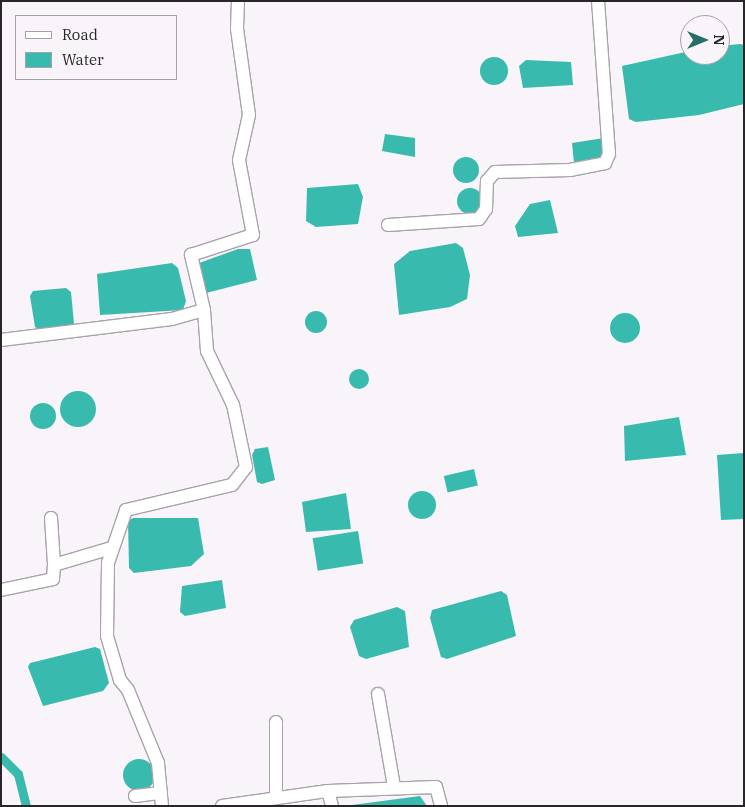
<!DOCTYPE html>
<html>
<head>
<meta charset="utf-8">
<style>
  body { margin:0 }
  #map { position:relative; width:745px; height:807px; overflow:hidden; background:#f9f4f9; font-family:"IBM Plex Serif",serif }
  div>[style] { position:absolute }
  .water>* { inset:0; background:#39baaf; transform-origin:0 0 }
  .round { border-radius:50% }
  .canal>* { height:9px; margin:-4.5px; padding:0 4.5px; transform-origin:4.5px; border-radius:4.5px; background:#39baaf }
  .roads { filter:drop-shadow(1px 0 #a8a3a8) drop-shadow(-1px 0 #a8a3a8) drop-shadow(0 1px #a8a3a8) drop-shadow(0 -1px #a8a3a8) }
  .minor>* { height:12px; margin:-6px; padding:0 6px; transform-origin:6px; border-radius:6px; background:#fff }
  span { translate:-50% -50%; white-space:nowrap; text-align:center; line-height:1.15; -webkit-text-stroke:4px #f9f4f9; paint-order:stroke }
  .frame { position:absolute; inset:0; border:2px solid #282628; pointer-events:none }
  .legend { position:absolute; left:15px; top:15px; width:162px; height:65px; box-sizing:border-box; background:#f9f4f9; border:1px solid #a5a2a5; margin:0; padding:6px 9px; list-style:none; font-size:15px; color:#282628 }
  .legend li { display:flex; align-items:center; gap:10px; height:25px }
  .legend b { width:25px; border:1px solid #a5a2a5 }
  .north { position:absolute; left:680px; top:15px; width:50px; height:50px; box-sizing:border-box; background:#f9f4f9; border:1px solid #a5a2a5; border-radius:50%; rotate:90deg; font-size:14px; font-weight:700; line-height:20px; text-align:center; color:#282628 }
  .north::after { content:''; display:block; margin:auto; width:18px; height:22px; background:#266f68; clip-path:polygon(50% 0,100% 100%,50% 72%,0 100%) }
</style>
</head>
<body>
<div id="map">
  <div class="water">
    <i style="clip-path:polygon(740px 44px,744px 45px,744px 104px,699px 115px,636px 122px,629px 119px,622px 66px,690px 51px,690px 55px,720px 55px,720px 46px)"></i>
    <i class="round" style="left:480px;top:57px;width:28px;height:28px"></i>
    <i style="clip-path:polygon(526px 60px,571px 62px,573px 85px,523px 88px,519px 66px)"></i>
    <i style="clip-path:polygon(385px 134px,415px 138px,415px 157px,382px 151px)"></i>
    <i style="clip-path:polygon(604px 138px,605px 156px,574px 163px,572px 143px)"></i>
    <i class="round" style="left:453px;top:157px;width:26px;height:26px"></i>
    <i style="clip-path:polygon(358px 184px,363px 197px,358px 224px,316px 227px,306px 221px,307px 188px)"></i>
    <i class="round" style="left:457px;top:188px;width:26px;height:26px"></i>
    <i style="clip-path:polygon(550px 200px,558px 233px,518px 237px,515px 226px,530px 204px)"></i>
    <i style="clip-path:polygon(456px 243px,463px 248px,470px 275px,467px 299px,450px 307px,399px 315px,394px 264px,410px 251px)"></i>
    <i style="clip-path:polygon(238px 249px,250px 249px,257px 280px,206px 293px,199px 263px)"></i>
    <i style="clip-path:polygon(172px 263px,178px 268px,186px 301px,183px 310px,100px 315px,97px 274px)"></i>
    <i style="clip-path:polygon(66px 288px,71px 292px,74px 324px,40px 330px,35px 327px,30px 296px,33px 291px)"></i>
    <i class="round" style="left:305px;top:311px;width:22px;height:22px"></i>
    <i class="round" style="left:610px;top:313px;width:30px;height:30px"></i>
    <i class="round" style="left:349px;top:369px;width:20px;height:20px"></i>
    <i class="round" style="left:60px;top:391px;width:36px;height:36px"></i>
    <i class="round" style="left:30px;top:403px;width:26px;height:26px"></i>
    <i style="clip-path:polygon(679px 417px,686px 455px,625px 461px,624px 426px)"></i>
    <i style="clip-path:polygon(268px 447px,275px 480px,262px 484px,257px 482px,252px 455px,255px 449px)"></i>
    <i style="clip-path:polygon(744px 453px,744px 519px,721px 520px,717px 455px)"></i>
    <i style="left:474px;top:469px;width:17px;height:31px;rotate:77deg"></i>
    <i class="round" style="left:408px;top:491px;width:28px;height:28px"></i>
    <i style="clip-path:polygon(346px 493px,351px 529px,306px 532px,302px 502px)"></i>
    <i style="clip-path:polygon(133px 518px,198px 518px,204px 554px,191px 566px,134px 573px,129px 568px,128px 521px)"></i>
    <i style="left:358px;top:531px;width:33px;height:46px;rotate:81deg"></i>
    <i style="clip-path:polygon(222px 580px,226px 608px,185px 616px,180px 612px,182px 586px)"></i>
    <i style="clip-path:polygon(501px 591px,507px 595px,516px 636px,447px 659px,441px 657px,430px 618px,432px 610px)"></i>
    <i style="clip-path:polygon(397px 607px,405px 611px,409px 647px,366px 659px,359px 656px,350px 627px,354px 620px)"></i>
    <i style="clip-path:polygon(95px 647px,100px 649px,109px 683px,103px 691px,43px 706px,28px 667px,30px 663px)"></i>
    <i class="round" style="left:123px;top:759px;width:32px;height:32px"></i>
    <i style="clip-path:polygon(420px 796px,427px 806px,352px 806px,352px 805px)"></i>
  </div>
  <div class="canal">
    <i style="left:1px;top:757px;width:24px;rotate:45deg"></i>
    <i style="left:18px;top:774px;width:33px;rotate:76deg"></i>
  </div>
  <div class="roads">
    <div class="minor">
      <i style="left:388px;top:225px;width:91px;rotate:-3.8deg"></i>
      <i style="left:479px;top:219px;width:12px;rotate:-55deg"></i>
      <i style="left:486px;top:209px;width:28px;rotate:-88deg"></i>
      <i style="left:487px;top:181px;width:12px;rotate:-48deg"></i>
      <i style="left:495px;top:172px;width:75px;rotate:-1.5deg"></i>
      <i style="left:570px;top:170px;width:36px;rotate:-11deg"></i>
      <i style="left:605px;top:163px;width:10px;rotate:-66deg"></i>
      <i style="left:609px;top:154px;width:153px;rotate:-94.1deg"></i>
      <i style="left:1px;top:340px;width:172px;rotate:-7deg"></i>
      <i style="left:172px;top:319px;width:33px;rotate:-16deg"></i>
      <i style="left:204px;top:310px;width:57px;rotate:-103.3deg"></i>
      <i style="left:191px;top:255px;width:65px;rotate:-17.9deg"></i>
      <i style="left:253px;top:235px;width:76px;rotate:-100.6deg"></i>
      <i style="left:239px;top:160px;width:46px;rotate:-77.5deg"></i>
      <i style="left:249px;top:115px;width:87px;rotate:-97.9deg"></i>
      <i style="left:237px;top:29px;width:28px;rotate:-88deg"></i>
      <i style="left:51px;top:518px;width:47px;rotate:86.3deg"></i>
      <i style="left:1px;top:590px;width:53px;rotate:-11.9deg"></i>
      <i style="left:53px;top:579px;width:14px;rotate:-86deg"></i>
      <i style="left:54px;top:565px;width:59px;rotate:-16.6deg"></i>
      <i style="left:378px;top:694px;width:94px;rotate:80.2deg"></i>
      <i style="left:276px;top:722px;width:74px;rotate:90deg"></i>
      <i style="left:328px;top:791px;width:16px;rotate:75deg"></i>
      <i style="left:135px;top:796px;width:26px;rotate:-7deg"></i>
      <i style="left:162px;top:806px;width:43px;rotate:-95.3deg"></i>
      <i style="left:158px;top:763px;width:79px;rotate:-112.3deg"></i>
      <i style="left:128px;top:690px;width:13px;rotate:-129deg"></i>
      <i style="left:120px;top:680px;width:46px;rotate:-106.5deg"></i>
      <i style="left:107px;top:636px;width:73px;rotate:-89.2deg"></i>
      <i style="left:108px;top:563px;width:56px;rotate:-71.2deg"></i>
      <i style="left:126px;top:510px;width:109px;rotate:-13.3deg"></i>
      <i style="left:232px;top:485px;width:23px;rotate:-52deg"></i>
      <i style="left:246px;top:467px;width:63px;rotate:-101.8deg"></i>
      <i style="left:233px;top:405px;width:60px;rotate:-115.7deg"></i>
      <i style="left:207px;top:351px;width:41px;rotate:-94.2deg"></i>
      <i style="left:222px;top:806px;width:107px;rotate:-8.1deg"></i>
      <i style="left:328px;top:791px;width:108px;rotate:-2.1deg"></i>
      <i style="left:436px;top:787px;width:20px;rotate:75deg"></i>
    </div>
  </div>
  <div class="frame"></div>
  <ul class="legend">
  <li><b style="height:6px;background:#fff"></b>Road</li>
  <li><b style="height:14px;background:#39baaf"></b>Water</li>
  </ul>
  <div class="north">N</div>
</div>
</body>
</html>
